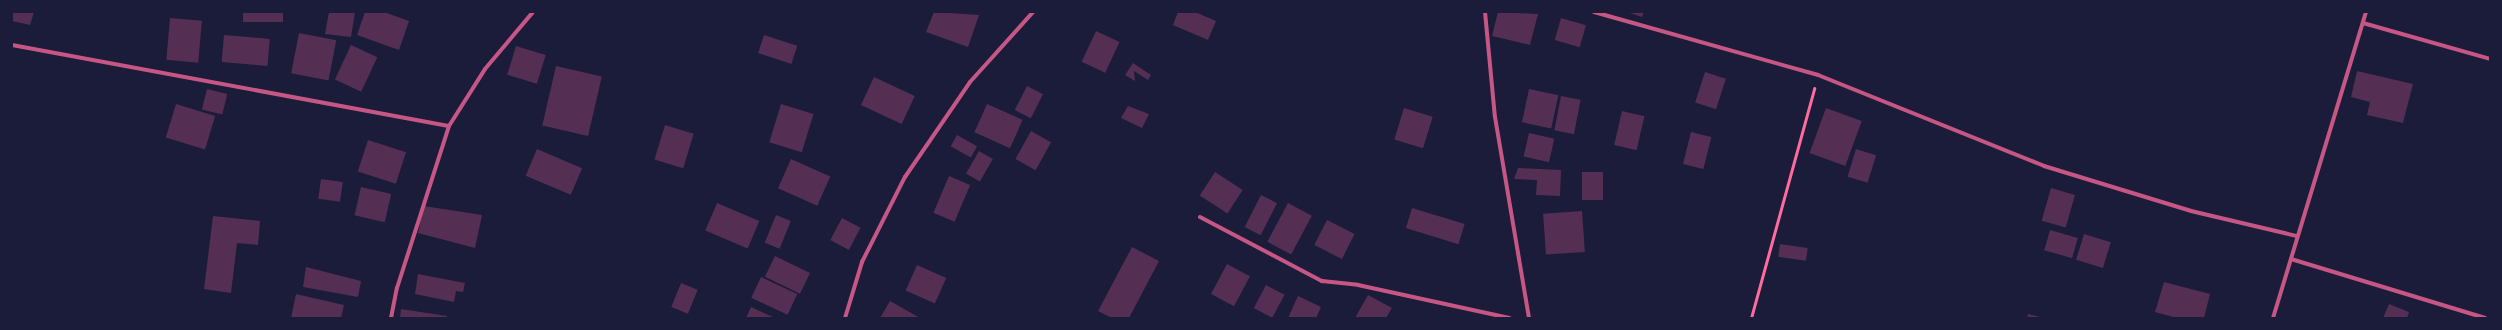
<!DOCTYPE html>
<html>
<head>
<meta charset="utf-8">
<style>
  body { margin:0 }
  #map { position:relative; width:2502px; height:330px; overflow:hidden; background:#1b1b3a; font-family:"Asap Condensed",sans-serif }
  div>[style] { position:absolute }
  .building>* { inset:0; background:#542f53; transform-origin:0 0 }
  .path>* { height:2.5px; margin:-1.25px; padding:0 1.25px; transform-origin:1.25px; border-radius:1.25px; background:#ff6b9d }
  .minor>* { height:4px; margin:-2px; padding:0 2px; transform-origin:2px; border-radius:2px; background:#c65784 }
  span { translate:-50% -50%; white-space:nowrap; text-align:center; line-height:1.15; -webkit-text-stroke:3px #1b1b3a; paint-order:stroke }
  .frame { position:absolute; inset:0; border:13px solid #1b1b3a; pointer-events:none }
</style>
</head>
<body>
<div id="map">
  <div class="building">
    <i style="clip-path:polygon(12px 12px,34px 12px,30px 25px,12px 21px)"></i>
    <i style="left:243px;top:12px;width:40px;height:10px"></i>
    <i style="clip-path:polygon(329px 12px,355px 12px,351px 37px,325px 34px)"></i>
    <i style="clip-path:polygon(365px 12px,384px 12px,409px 21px,399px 50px,357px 35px)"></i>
    <i style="clip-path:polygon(934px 12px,979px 15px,968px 47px,926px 32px)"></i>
    <i style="clip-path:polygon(1178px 12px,1195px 12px,1216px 21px,1208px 40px,1173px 25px)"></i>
    <i style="clip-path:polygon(1498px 12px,1538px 14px,1530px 45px,1492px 36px)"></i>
    <i style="clip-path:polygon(1627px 12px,1644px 12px,1642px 17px)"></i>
    <i style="left:170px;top:18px;width:32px;height:42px;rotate:5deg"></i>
    <i style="left:1561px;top:18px;width:26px;height:23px;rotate:16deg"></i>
    <i style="left:1096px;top:31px;width:26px;height:34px;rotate:25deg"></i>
    <i style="left:299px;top:33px;width:38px;height:41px;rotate:11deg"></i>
    <i style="left:224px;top:35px;width:46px;height:27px;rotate:5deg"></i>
    <i style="left:764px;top:35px;width:35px;height:19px;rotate:18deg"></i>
    <i style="left:351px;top:45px;width:29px;height:38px;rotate:25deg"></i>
    <i style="left:516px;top:46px;width:31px;height:30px;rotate:17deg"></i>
    <i style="clip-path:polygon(1133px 63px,1151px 75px,1148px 80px,1134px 71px,1135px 81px,1125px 75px)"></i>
    <i style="left:556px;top:66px;width:47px;height:61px;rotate:13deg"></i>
    <i style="clip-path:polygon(2357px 71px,2413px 84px,2403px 123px,2367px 115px,2370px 102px,2351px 97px)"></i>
    <i style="left:1705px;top:72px;width:22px;height:32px;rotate:18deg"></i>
    <i style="left:874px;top:77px;width:45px;height:31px;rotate:25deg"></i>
    <i style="left:1027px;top:86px;width:18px;height:27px;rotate:27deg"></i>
    <i style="left:207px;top:89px;width:21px;height:21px;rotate:14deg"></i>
    <i style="left:1529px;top:89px;width:30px;height:34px;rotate:12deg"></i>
    <i style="left:1561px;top:96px;width:20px;height:35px;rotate:11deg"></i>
    <i style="left:176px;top:104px;width:41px;height:35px;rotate:17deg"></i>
    <i style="left:781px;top:104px;width:34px;height:40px;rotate:17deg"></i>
    <i style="left:987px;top:104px;width:39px;height:31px;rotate:24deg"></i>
    <i style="clip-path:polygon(1128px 106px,1149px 114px,1142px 128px,1121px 118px)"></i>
    <i style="left:1404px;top:108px;width:30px;height:33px;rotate:17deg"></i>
    <i style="left:1826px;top:108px;width:38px;height:48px;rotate:20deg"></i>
    <i style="left:1622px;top:111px;width:23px;height:35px;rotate:13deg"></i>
    <i style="left:665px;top:125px;width:30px;height:36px;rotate:17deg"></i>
    <i style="left:1031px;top:131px;width:23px;height:32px;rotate:29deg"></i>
    <i style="left:1691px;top:132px;width:21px;height:33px;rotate:14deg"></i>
    <i style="left:1529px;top:133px;width:26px;height:24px;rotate:13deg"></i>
    <i style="left:957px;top:135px;width:23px;height:13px;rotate:29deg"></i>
    <i style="left:368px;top:140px;width:40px;height:33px;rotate:18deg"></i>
    <i style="left:537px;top:149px;width:49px;height:29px;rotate:23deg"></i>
    <i style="left:1856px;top:149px;width:21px;height:29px;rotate:17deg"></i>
    <i style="left:979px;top:151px;width:16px;height:26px;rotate:30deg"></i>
    <i style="left:791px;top:159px;width:43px;height:32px;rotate:24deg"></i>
    <i style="clip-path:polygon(1518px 168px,1561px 170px,1560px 196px,1536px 195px,1537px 180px,1514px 179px)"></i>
    <i style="left:1215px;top:172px;width:33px;height:28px;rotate:33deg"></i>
    <i style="left:1582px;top:172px;width:21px;height:28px"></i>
    <i style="left:949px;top:176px;width:23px;height:40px;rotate:23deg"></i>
    <i style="left:321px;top:179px;width:22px;height:20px;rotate:8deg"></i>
    <i style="left:361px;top:187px;width:31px;height:29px;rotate:13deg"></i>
    <i style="left:2051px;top:188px;width:25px;height:34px;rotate:16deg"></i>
    <i style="left:1261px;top:195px;width:18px;height:36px;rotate:27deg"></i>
    <i style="left:717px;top:203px;width:46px;height:30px;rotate:23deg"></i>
    <i style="left:1288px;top:203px;width:27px;height:44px;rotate:28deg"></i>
    <i style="clip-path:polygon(424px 206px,482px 215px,475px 248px,418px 233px)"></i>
    <i style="left:1412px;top:208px;width:55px;height:21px;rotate:17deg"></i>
    <i style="left:1582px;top:211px;width:41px;height:39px;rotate:86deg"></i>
    <i style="left:776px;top:215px;width:16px;height:30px;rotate:22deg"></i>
    <i style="clip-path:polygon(213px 216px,260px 221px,258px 245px,237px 243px,231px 293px,204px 289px)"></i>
    <i style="left:842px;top:218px;width:21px;height:25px;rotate:28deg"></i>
    <i style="left:1327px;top:220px;width:31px;height:28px;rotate:27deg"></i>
    <i style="left:2050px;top:230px;width:29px;height:21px;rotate:16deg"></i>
    <i style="left:2084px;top:234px;width:28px;height:27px;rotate:17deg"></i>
    <i style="left:1780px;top:244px;width:28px;height:13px;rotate:8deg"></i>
    <i style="clip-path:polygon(1132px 247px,1159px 261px,1129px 318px,1112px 318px,1098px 311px)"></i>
    <i style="left:775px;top:256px;width:39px;height:23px;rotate:26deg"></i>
    <i style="left:1227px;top:264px;width:26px;height:34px;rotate:28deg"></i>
    <i style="left:917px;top:265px;width:32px;height:28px;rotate:24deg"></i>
    <i style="clip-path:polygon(306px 267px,361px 281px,358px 297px,303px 287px)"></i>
    <i style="clip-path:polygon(418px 274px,465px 283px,463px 292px,456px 291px,454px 302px,415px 294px)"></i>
    <i style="left:761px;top:277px;width:40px;height:23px;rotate:25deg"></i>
    <i style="clip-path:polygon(2164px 282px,2210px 294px,2204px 318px,2177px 318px,2155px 312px)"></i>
    <i style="left:681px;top:283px;width:18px;height:26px;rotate:22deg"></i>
    <i style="left:1266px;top:285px;width:21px;height:26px;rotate:28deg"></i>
    <i style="clip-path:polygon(296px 294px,344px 305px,341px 318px,291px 318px)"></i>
    <i style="clip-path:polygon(1368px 295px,1392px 308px,1386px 318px,1355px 318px)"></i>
    <i style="clip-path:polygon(1298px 296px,1321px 307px,1316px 318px,1288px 318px)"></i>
    <i style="clip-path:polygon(890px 301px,920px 318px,880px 318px)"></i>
    <i style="clip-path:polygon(2389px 304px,2409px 312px,2407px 318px,2383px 318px)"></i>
    <i style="clip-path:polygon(751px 307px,775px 318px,746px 318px)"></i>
    <i style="clip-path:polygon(401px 309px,447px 316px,447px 318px,400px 318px)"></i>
    <i style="clip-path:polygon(2028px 314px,2040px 317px,2040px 318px,2027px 318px)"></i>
  </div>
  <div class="path">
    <i style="left:1751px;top:318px;width:238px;rotate:-74.6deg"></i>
  </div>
  <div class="minor">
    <i style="left:1485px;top:12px;width:105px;rotate:84.6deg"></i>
    <i style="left:1495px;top:117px;width:204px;rotate:80.4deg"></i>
    <i style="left:1594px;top:12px;width:233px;rotate:15.7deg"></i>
    <i style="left:1818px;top:75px;width:244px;rotate:21.9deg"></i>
    <i style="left:2044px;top:166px;width:154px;rotate:17deg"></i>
    <i style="left:2191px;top:211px;width:109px;rotate:13.3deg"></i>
    <i style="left:2363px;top:23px;width:132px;rotate:15.8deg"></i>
    <i style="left:12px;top:45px;width:444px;rotate:10.5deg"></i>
    <i style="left:1200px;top:217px;width:138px;rotate:27.7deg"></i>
    <i style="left:1322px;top:281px;width:36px;rotate:6deg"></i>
    <i style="left:1358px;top:285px;width:155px;rotate:12.3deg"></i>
    <i style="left:2291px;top:259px;width:203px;rotate:16.9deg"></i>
    <i style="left:391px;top:318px;width:31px;rotate:-79deg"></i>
    <i style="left:397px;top:288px;width:170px;rotate:-72.2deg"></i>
    <i style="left:449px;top:126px;width:67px;rotate:-57.7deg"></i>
    <i style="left:485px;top:69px;width:75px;rotate:-49.9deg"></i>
    <i style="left:845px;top:318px;width:59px;rotate:-73.1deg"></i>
    <i style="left:862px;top:262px;width:95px;rotate:-63.2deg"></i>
    <i style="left:905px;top:177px;width:115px;rotate:-55.6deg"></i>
    <i style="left:970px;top:82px;width:94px;rotate:-48deg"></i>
    <i style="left:2273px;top:318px;width:320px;rotate:-73.1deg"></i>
  </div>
  <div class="frame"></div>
</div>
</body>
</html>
